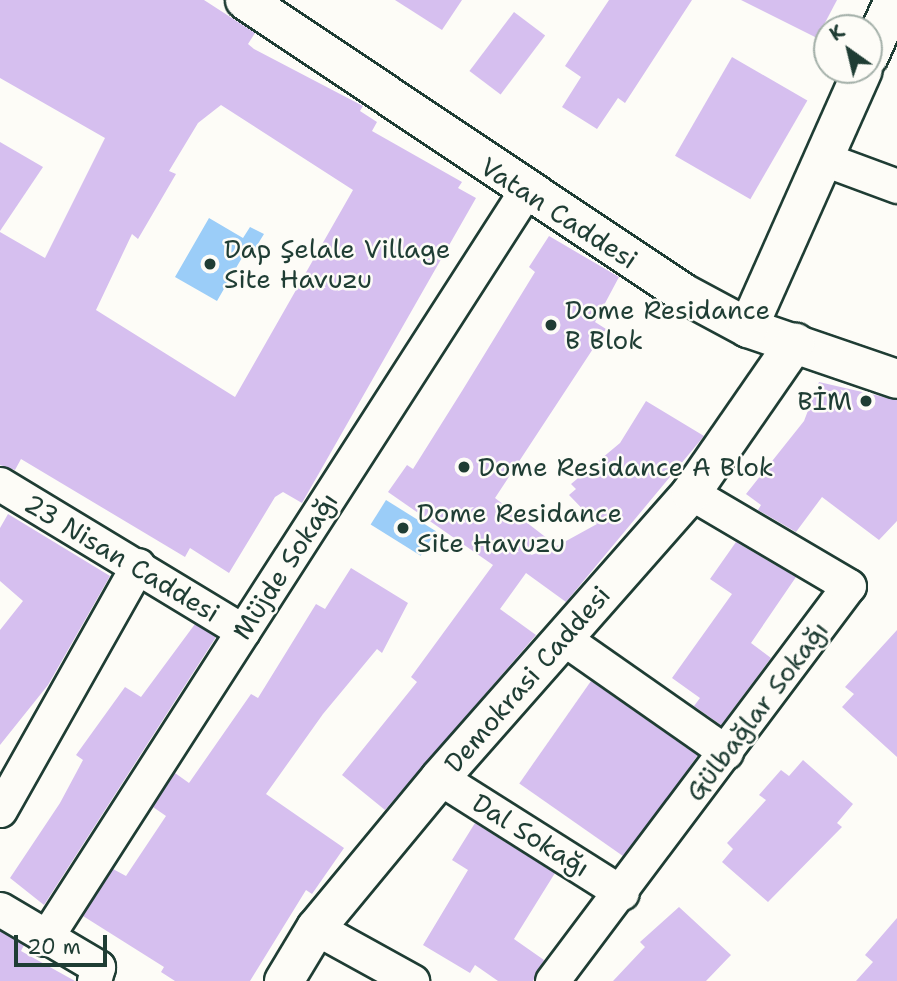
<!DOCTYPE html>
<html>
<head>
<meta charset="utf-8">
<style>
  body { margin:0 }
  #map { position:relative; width:897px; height:981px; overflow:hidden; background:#fdfcf7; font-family:"Shantell Sans",sans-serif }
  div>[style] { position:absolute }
  .water>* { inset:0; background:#9bcdf8; transform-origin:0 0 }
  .building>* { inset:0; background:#d6bfef; transform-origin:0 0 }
  .roads { filter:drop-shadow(2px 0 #1f3d34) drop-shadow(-2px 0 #1f3d34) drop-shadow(0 2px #1f3d34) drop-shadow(0 -2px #1f3d34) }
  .street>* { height:33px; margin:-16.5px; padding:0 16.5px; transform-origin:16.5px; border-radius:16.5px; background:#fdfcf7 }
  .secondary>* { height:38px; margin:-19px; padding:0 19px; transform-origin:19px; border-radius:19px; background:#fdfcf7 }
  .dots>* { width:19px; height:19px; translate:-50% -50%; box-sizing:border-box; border:4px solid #fdfcf7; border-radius:50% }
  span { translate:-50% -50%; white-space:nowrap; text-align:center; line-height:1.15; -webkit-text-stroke:5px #fdfcf7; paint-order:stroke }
  .street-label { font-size:26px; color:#1f3d34 }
  .poi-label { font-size:26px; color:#1f3d34 }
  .left { translate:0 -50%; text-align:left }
  .right { translate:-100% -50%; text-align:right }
  .north { position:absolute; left:813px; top:14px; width:70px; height:70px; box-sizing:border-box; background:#fdfcf7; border:2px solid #a4b0a9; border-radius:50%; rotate:326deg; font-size:19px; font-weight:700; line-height:28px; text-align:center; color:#1f3d34 }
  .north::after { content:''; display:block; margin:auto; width:24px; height:32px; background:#1f3d34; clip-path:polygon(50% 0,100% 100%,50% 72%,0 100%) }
  .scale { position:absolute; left:14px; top:935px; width:93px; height:32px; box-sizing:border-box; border:4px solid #1f3d34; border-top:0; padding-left:9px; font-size:21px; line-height:24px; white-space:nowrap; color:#1f3d34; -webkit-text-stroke:5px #fdfcf7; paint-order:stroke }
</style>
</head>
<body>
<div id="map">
  <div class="water">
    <i style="clip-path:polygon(209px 218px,243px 238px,250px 227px,264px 234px,253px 252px,247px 249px,217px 301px,175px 277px)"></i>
    <i style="left:386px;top:500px;width:59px;height:29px;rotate:32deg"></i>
  </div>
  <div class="building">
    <i style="clip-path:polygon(evenodd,0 0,204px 0,255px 33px,248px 44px,254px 49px,363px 106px,360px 111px,377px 122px,372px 131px,462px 182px,458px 188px,476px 198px,302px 503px,283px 492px,275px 497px,229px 573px,190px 548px,185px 557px,21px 459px,15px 470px,0 465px,0 232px,45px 258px,105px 138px,0 78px,0 0,221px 105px,353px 190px,235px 397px,96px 310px,132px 234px,138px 239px,176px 174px,169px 171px,198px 123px,221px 105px)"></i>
    <i style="clip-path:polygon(395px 0,462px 0,442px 30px)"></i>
    <i style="clip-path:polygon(609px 0,692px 0,625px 103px,618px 98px,597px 129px,562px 107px,581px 77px,565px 66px)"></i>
    <i style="clip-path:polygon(741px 0,837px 0,817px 38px)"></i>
    <i style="left:514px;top:12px;width:39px;height:74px;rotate:37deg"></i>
    <i style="left:732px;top:57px;width:87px;height:114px;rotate:30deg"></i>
    <i style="clip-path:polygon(0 142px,43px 167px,0 231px)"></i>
    <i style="clip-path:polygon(549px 236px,619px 277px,595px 322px,606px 329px,495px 498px,557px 546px,597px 524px,569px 495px,576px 489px,571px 484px,620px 443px,646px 401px,704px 436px,566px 602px,526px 573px,500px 609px,536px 635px,385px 810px,342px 775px,417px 682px,411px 677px,493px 565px,388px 492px,407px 465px,413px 469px,462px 391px,535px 272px,529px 267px)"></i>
    <i style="clip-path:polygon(819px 382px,897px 400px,897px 521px,879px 540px,822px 497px,796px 532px,758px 510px,761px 505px,746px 494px,804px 421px)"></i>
    <i style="clip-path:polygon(8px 514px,110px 576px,48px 685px,0 745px,0 630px,23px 601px,0 581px,0 528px)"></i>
    <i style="clip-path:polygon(736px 542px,796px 577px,751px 643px,771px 658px,721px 725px,694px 706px,700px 698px,672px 678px,732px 594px,710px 579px)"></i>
    <i style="clip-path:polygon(351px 568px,408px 603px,382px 653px,377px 649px,323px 714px,266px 794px,344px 848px,312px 894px,306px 890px,250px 981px,175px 981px,161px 972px,164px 967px,83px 916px,113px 869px,126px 876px,166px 816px,153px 807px,175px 773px,189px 783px,251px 694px,258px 698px,316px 604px,325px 609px)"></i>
    <i style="clip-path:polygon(195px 624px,216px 637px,44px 905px,10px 878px,60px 803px,83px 760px,76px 755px,94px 730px,125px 687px,141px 697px)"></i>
    <i style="clip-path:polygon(897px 630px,897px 757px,842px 707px,854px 694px,845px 687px)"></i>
    <i style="left:591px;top:681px;width:130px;height:125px;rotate:35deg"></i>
    <i style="clip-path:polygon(803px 760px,853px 804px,837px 823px,842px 827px,768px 902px,722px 862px,733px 849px,727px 843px,766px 800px,759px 795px,781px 770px,789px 776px)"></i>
    <i style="clip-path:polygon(475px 823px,555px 873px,514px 939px,544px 960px,533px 981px,498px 981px,475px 965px,470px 973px,423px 945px,468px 870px,452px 860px)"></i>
    <i style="clip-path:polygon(679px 907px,731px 955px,706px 981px,613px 981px,645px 947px,640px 942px)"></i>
    <i style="clip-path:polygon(897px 918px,897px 981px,856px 981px,873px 962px,865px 955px)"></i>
    <i style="clip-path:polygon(0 931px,24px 945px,21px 951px,75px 981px,0 981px)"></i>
  </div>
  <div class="roads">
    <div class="street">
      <i style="left:824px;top:159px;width:78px;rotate:20.3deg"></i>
      <i style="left:0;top:484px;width:284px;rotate:31.2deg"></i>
      <i style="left:563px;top:638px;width:199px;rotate:35deg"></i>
      <i style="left:440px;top:778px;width:215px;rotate:32.3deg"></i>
      <i style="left:0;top:810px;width:281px;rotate:-60.6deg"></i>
      <i style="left:0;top:909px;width:114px;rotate:30.6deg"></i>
      <i style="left:98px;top:967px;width:15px;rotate:106deg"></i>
      <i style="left:316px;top:928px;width:110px;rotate:28.9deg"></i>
      <i style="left:45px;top:939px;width:888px;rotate:-57.28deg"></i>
      <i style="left:552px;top:981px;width:494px;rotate:-53.1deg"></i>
      <i style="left:849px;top:586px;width:183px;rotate:-149.5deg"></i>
    </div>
    <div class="secondary">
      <i style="left:245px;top:0;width:527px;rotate:33.78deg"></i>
      <i style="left:683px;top:293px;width:74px;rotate:28.3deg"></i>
      <i style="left:748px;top:328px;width:157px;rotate:18.9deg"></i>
      <i style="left:869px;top:56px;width:61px;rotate:-65.9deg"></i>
      <i style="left:748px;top:328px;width:282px;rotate:-66deg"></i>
      <i style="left:284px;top:981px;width:62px;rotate:-58.9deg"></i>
      <i style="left:316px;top:928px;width:195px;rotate:-50.4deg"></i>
      <i style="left:440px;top:778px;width:380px;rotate:-48.6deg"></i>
      <i style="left:691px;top:493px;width:183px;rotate:-55.3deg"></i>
    </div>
  </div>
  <div class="dots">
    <i style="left:210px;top:264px;background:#1f3d34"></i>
    <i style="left:551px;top:325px;background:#1f3d34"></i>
    <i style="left:866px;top:401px;background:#1f3d34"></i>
    <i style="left:464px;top:467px;background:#1f3d34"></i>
    <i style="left:403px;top:528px;background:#1f3d34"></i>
  </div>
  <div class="street-label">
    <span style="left:559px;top:213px;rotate:33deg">Vatan Caddesi</span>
    <span style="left:122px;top:558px;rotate:31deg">23 Nisan Caddesi</span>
    <span style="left:285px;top:566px;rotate:-57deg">Müjde Sokağı</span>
    <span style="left:527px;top:679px;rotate:-49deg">Demokrasi Caddesi</span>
    <span style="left:757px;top:711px;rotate:-53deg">Gülbağlar Sokağı</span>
    <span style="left:531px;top:835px;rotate:32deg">Dal Sokağı</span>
  </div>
  <div class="poi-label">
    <span class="left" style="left:224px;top:264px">Dap Şelale Village<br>Site Havuzu</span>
    <span class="left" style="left:565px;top:325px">Dome Residance<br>B Blok</span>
    <span class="right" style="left:852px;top:401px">BİM</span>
    <span class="left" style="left:478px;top:467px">Dome Residance A Blok</span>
    <span class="left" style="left:417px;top:528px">Dome Residance<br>Site Havuzu</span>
  </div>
  <div class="north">K</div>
  <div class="scale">20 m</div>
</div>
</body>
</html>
